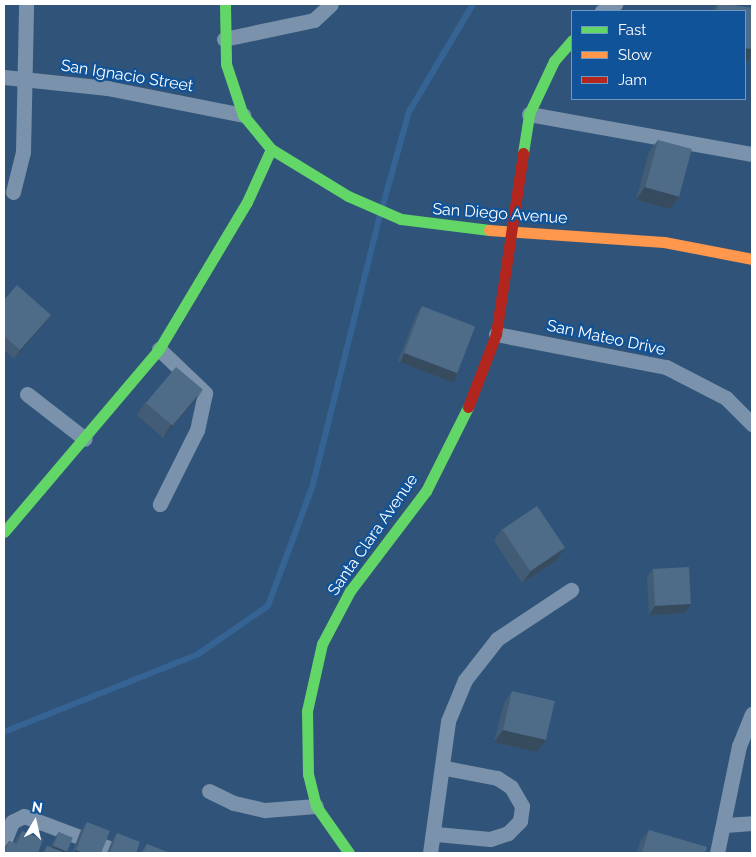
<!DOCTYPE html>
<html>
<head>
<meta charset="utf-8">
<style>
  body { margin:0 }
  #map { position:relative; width:756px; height:857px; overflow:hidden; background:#305479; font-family:Raleway,sans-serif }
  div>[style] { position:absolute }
  .stream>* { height:5.5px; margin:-2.75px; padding:0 2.75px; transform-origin:2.75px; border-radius:2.75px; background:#356394 }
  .street>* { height:15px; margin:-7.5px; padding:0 7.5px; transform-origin:7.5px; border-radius:7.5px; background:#7a92ab }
  .fast>* { height:11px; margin:-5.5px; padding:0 5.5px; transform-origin:5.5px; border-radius:5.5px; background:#63d668 }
  .slow>* { height:11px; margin:-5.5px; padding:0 5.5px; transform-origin:5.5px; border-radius:5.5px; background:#ff974d }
  .jam>* { height:11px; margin:-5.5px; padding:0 5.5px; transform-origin:5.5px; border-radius:5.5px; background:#b3261e }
  .wall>* { inset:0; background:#435c75 }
  .shaded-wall>* { inset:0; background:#374b5f; transform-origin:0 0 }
  .building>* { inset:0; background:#4e6b88; transform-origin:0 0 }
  span { translate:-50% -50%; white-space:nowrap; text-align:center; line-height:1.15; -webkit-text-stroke:4.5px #115398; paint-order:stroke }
  .street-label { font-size:16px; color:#fff }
  .frame { position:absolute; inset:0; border:5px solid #fff; pointer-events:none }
  .legend { position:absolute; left:571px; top:10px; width:175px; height:90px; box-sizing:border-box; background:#115398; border:1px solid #7098c1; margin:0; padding:6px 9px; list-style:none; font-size:15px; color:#fff }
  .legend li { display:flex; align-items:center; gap:10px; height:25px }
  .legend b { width:25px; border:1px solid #7098c1 }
  .north { position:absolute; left:10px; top:797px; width:50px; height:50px; -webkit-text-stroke:4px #115398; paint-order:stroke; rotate:9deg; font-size:14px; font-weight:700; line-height:20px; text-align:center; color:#fff }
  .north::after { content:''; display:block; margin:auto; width:18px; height:22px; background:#fff; clip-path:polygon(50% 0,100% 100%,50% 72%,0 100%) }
</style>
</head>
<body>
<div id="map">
  <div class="stream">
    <i style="left:383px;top:205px;width:97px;rotate:-74.4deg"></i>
    <i style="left:409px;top:112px;width:126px;rotate:-59.3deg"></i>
    <i style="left:4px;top:732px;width:208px;rotate:-21.8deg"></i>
    <i style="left:197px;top:655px;width:86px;rotate:-34.6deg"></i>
    <i style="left:268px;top:606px;width:126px;rotate:-69.6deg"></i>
    <i style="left:312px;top:488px;width:280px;rotate:-76deg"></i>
  </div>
  <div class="street">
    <i style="left:602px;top:11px;width:15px;rotate:-28deg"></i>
    <i style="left:224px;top:39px;width:92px;rotate:-11.9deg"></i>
    <i style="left:314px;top:20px;width:23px;rotate:-43deg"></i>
    <i style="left:4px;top:77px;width:104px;rotate:6.1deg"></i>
    <i style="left:107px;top:88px;width:139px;rotate:11.2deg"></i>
    <i style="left:529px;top:114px;width:227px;rotate:10.2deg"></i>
    <i style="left:13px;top:192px;width:41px;rotate:-76deg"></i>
    <i style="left:23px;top:152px;width:148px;rotate:-88.8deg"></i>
    <i style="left:496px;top:334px;width:173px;rotate:11deg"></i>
    <i style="left:666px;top:367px;width:68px;rotate:27.3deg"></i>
    <i style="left:726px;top:398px;width:37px;rotate:45deg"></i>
    <i style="left:159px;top:349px;width:64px;rotate:43.7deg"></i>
    <i style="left:205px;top:393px;width:38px;rotate:102deg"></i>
    <i style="left:197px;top:430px;width:83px;rotate:116.6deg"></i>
    <i style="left:27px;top:394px;width:73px;rotate:37.8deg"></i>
    <i style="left:209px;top:791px;width:28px;rotate:26deg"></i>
    <i style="left:234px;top:803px;width:32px;rotate:13deg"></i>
    <i style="left:265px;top:810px;width:51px;rotate:-4.5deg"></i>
    <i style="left:725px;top:825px;width:27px;rotate:-4deg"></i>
    <i style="left:436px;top:834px;width:54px;rotate:5.3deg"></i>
    <i style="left:490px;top:839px;width:19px;rotate:-18deg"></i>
    <i style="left:508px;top:833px;width:17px;rotate:-45deg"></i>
    <i style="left:520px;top:821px;width:15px;rotate:-82deg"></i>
    <i style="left:522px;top:806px;width:22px;rotate:-120deg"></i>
    <i style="left:511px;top:787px;width:17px;rotate:-147deg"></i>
    <i style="left:497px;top:778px;width:53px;rotate:-169.1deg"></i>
    <i style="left:4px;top:842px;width:22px;rotate:-68deg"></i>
    <i style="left:12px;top:822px;width:13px;rotate:-27deg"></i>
    <i style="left:24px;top:816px;width:105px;rotate:20.7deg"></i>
    <i style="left:430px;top:853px;width:133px;rotate:-82.2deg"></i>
    <i style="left:448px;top:721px;width:44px;rotate:-67.5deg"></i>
    <i style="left:465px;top:680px;width:52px;rotate:-52deg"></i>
    <i style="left:497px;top:639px;width:89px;rotate:-33.5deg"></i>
    <i style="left:717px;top:853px;width:109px;rotate:-78.4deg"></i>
    <i style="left:739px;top:746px;width:35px;rotate:-68deg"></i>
  </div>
  <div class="fast">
    <i style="left:225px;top:4px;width:60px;rotate:89deg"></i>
    <i style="left:226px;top:64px;width:54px;rotate:71.6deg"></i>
    <i style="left:243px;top:115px;width:44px;rotate:50.5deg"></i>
    <i style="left:271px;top:149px;width:90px;rotate:31.4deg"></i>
    <i style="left:348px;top:196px;width:58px;rotate:23.5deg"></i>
    <i style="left:401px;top:219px;width:89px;rotate:7.1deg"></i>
    <i style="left:523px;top:153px;width:39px;rotate:-81deg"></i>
    <i style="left:529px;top:114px;width:59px;rotate:-64.7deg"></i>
    <i style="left:554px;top:61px;width:28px;rotate:-49deg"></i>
    <i style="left:4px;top:532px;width:240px;rotate:-49.7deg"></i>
    <i style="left:159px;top:349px;width:171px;rotate:-59.1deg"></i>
    <i style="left:247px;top:202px;width:58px;rotate:-65.6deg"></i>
    <i style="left:349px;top:853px;width:57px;rotate:-125.1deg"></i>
    <i style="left:316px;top:806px;width:33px;rotate:-104deg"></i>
    <i style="left:308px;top:774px;width:63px;rotate:-90.9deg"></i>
    <i style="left:307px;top:711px;width:69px;rotate:-77.4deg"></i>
    <i style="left:322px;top:644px;width:60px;rotate:-62.2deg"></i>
    <i style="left:350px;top:591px;width:126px;rotate:-52.8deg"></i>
    <i style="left:426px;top:491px;width:94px;rotate:-63.4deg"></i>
  </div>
  <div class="slow">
    <i style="left:489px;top:230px;width:175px;rotate:3.9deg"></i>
    <i style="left:664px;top:242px;width:90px;rotate:10.9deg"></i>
  </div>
  <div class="jam">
    <i style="left:468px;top:407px;width:78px;rotate:-69deg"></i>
    <i style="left:496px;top:334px;width:183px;rotate:-81.5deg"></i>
  </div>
  <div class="wall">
    <i style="clip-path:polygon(717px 4px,726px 4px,752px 8px,752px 56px,748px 62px,745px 62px,745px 11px,712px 11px)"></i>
    <i style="clip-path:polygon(658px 140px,679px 197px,670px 209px,636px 200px,649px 152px)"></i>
    <i style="clip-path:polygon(4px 300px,51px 315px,45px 323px,14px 359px,4px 350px)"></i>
    <i style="clip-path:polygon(422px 306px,457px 373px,452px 382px,398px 361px,416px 315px)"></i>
    <i style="clip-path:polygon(145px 402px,194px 402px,163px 438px,137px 415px)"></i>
    <i style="clip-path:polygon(502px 529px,565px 548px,556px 561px,522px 583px,494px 541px)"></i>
    <i style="clip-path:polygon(653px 569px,685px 613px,649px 615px,647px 577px)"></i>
    <i style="clip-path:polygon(512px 691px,546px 740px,537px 752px,494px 742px,504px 703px)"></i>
    <i style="clip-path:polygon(87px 822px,101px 853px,72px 853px,81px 830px)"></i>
    <i style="clip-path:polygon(649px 830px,705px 853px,637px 853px,640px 842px)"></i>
    <i style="clip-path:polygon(22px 831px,38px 853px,4px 853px,4px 848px,9px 841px,14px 843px,16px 839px)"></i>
    <i style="clip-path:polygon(59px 832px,68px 851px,66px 853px,42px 853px,47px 846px,51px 847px,56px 836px)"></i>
    <i style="clip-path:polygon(117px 833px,136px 853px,107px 853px,112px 841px)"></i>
    <i style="clip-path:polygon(147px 844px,170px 853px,140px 853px)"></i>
  </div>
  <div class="shaded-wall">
    <i style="clip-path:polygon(745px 48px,752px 49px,752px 56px,748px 62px,745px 62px)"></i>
    <i style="clip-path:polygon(645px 187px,679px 197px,670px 209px,636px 200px)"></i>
    <i style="clip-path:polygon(51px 315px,45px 323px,14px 359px,20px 350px)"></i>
    <i style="left:404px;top:353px;width:57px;height:10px;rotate:21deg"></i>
    <i style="clip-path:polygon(203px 390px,194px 402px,163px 438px,171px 425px)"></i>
    <i style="clip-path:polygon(565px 548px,556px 561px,522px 583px,531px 571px)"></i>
    <i style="clip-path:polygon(691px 604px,685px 613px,649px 615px,655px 606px)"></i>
    <i style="clip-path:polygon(503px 730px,546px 740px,537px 752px,494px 742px)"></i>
    <i style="clip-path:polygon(53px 846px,68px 851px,66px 853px,50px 850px)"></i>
    <i style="clip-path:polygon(76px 850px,84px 853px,74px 853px)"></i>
  </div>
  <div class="building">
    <i style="clip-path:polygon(718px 4px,726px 4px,752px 8px,752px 49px,745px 48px,745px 11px,717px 11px)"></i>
    <i style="left:658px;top:140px;width:35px;height:49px;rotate:15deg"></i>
    <i style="clip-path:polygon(17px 285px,51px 315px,20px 350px,4px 336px,4px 300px)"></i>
    <i style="left:422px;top:306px;width:57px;height:50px;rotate:21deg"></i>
    <i style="left:176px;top:367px;width:35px;height:47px;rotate:40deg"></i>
    <i style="left:537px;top:506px;width:50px;height:42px;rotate:56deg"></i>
    <i style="left:689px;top:567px;width:37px;height:36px;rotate:87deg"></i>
    <i style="left:512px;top:691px;width:44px;height:40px;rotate:13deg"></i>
    <i style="clip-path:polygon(87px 822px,110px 831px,101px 853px,84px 853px,76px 850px)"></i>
    <i style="clip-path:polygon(649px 830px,707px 847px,705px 853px,642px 853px)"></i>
    <i style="clip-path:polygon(22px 831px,43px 839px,38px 853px,4px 853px,9px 841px,17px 844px)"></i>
    <i style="left:59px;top:832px;width:15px;height:15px;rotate:23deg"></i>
    <i style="clip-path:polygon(117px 833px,140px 842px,136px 853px,110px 853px)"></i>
    <i style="clip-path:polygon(147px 844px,170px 853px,143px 853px)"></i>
    <i style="clip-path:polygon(47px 846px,66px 853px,44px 853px)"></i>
  </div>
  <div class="street-label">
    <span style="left:127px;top:76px;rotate:9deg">San Ignacio Street</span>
    <span style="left:500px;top:214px;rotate:4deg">San Diego Avenue</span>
    <span style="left:606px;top:338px;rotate:12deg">San Mateo Drive</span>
    <span style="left:373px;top:535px;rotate:-55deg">Santa Clara Avenue</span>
  </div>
  <div class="frame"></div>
  <ul class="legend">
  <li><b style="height:6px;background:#63d668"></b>Fast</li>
  <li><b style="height:6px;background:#ff974d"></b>Slow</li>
  <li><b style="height:6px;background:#b3261e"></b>Jam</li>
  </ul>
  <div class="north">N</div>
</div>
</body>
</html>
